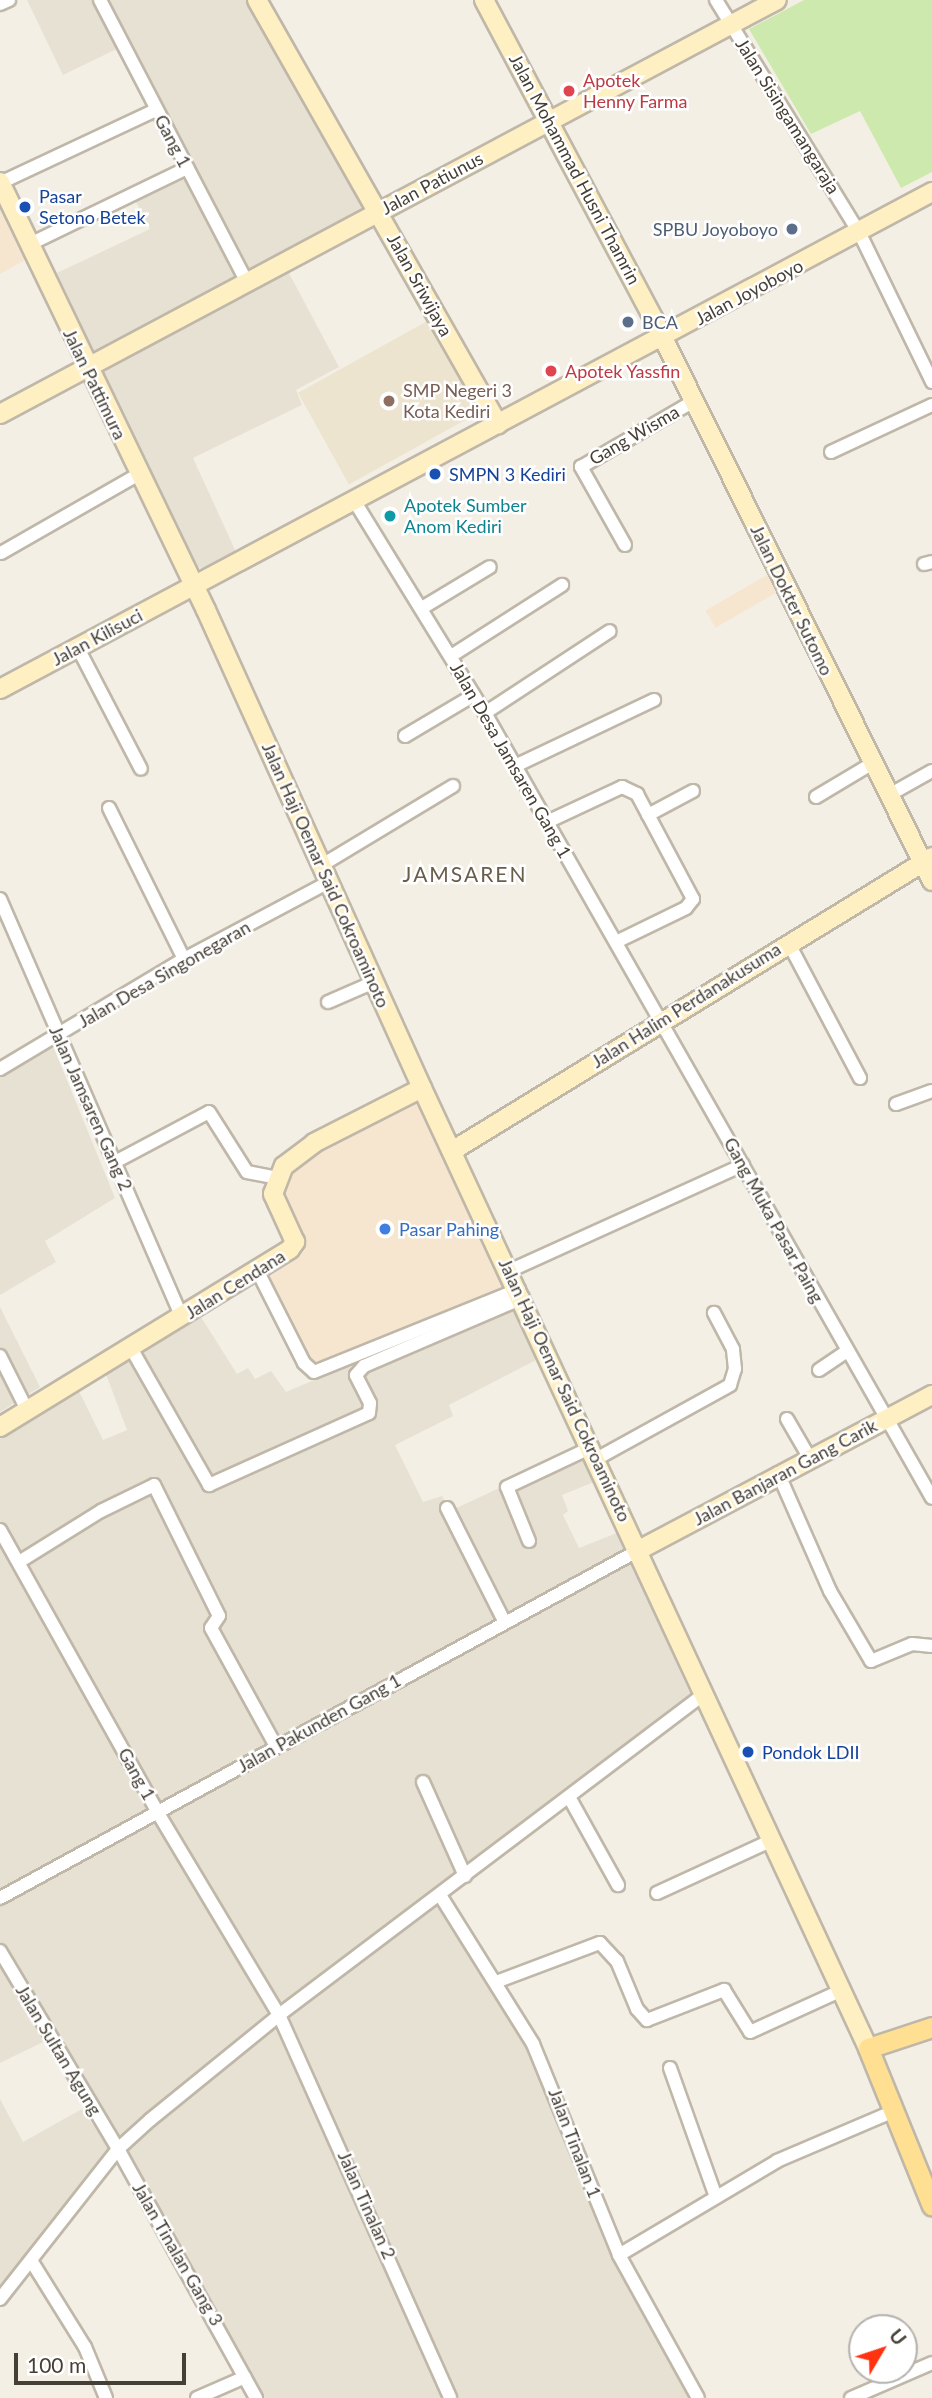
<!DOCTYPE html>
<html>
<head>
<meta charset="utf-8">
<style>
  body { margin:0 }
  #map { position:relative; width:932px; height:2398px; overflow:hidden; background:#f3efe5; font-family:Lato,sans-serif }
  div>[style] { position:absolute }
  .residential>* { inset:0; background:#e7e1d3 }
  .commercial>* { inset:0; background:#f6e6d0; transform-origin:0 0 }
  .education>* { inset:0; background:#ede4cf; transform-origin:0 0 }
  .green>* { inset:0; background:#cee9ad }
  .roads { filter:drop-shadow(2px 0 #bfb7a8) drop-shadow(-2px 0 #bfb7a8) drop-shadow(0 2px #bfb7a8) drop-shadow(0 -2px #bfb7a8) }
  .street>* { height:12px; margin:-6px; padding:0 6px; transform-origin:6px; border-radius:6px; background:#fff }
  .secondary>* { height:18px; margin:-9px; padding:0 9px; transform-origin:9px; border-radius:9px; background:#fff0c3 }
  .primary>* { height:19px; margin:-9.5px; padding:0 9.5px; transform-origin:9.5px; border-radius:9.5px; background:#ffe092 }
  .dots>* { width:19px; height:19px; translate:-50% -50%; box-sizing:border-box; border:4px solid #fff; border-radius:50% }
  span { translate:-50% -50%; white-space:nowrap; text-align:center; line-height:1.15; -webkit-text-stroke:5px #fff; paint-order:stroke }
  .health-label { font-size:18px; color:#be3a42 }
  .left { translate:0 -50%; text-align:left }
  .street-label { font-size:18px; color:#463f35 }
  .transit-label { font-size:18px; color:#164399 }
  .service-label { font-size:18px; color:#4e5e75 }
  .right { translate:-100% -50%; text-align:right }
  .education-label { font-size:18px; color:#785e54 }
  .culture-label { font-size:18px; color:#0d838f }
  .shop-label { font-size:18px; color:#366cbe }
  .quarter-label { font-size:21px; color:#695d4c; letter-spacing:2px }
  .north { position:absolute; left:848px; top:2314px; width:70px; height:70px; box-sizing:border-box; background:#fff; border:2px solid #b5b2ae; border-radius:50%; rotate:51deg; font-size:19px; font-weight:700; line-height:28px; text-align:center; color:#463f35 }
  .north::after { content:''; display:block; margin:auto; width:24px; height:32px; background:#ff3310; clip-path:polygon(50% 0,100% 100%,50% 72%,0 100%) }
  .scale { position:absolute; left:14px; top:2353px; width:172px; height:32px; box-sizing:border-box; border:4px solid #463f35; border-top:0; padding-left:9px; font-size:21px; line-height:24px; white-space:nowrap; color:#463f35; -webkit-text-stroke:5px #fff; paint-order:stroke }
</style>
</head>
<body>
<div id="map">
  <div class="residential">
    <i style="clip-path:polygon(27px 0,249px 0,369px 211px,282px 260px,339px 367px,296px 390px,302px 405px,193px 458px,236px 552px,204px 568px,195px 567px,57px 273px,150px 229px,136px 202px,193px 175px,125px 45px,63px 75px)"></i>
    <i style="clip-path:polygon(53px 1046px,115px 1198px,45px 1241px,56px 1262px,0 1295px,0 1076px)"></i>
    <i style="clip-path:polygon(511px 1302px,538px 1359px,449px 1405px,453px 1416px,395px 1445px,423px 1502px,442px 1496px,450px 1511px,578px 1451px,594px 1482px,562px 1495px,568px 1511px,563px 1515px,579px 1548px,617px 1533px,629px 1554px,161px 1808px,0 1521px,0 1434px,77px 1387px,103px 1440px,127px 1430px,104px 1369px,201px 1317px,237px 1374px,248px 1368px,255px 1379px,271px 1371px,286px 1392px,349px 1365px,353px 1372px)"></i>
    <i style="clip-path:polygon(0 1307px,40px 1387px,0 1412px)"></i>
    <i style="clip-path:polygon(0 1540px,153px 1809px,0 1892px)"></i>
    <i style="clip-path:polygon(630px 1559px,692px 1698px,278px 2007px,166px 1817px)"></i>
    <i style="clip-path:polygon(156px 1820px,274px 2013px,119px 2142px,0 1942px,0 1903px)"></i>
    <i style="clip-path:polygon(437px 1906px,527px 2045px,567px 2134px,616px 2264px,691px 2398px,458px 2398px,286px 2016px)"></i>
    <i style="clip-path:polygon(0 1967px,45px 2041px,0 2063px)"></i>
    <i style="clip-path:polygon(278px 2019px,443px 2398px,260px 2398px,123px 2150px)"></i>
    <i style="clip-path:polygon(0 2099px,23px 2142px,82px 2109px,111px 2151px,0 2290px)"></i>
  </div>
  <div class="commercial">
    <i style="clip-path:polygon(0 199px,27px 259px,0 274px)"></i>
    <i style="left:767px;top:575px;width:20px;height:71px;rotate:60deg"></i>
    <i style="clip-path:polygon(416px 1095px,506px 1290px,309px 1380px,260px 1277px,305px 1251px,280px 1206px,285px 1168px)"></i>
  </div>
  <div class="education">
    <i style="left:431px;top:319px;width:105px;height:152px;rotate:61deg"></i>
  </div>
  <div class="green">
    <i style="clip-path:polygon(804px 0,932px 0,932px 172px,901px 188px,860px 111px,811px 134px,749px 29px)"></i>
  </div>
  <div class="roads">
    <div class="street">
      <i style="left:100px;top:0;width:318px;rotate:62.5deg"></i>
      <i style="left:716px;top:0;width:273px;rotate:58.4deg"></i>
      <i style="left:859px;top:232px;width:167px;rotate:64deg"></i>
      <i style="left:0;top:4px;width:10px;rotate:-24deg"></i>
      <i style="left:0;top:183px;width:172px;rotate:-25.1deg"></i>
      <i style="left:28px;top:245px;width:177px;rotate:-25.8deg"></i>
      <i style="left:831px;top:452px;width:111px;rotate:-25deg"></i>
      <i style="left:355px;top:502px;width:248px;rotate:58.4deg"></i>
      <i style="left:485px;top:713px;width:903px;rotate:60.34deg"></i>
      <i style="left:625px;top:545px;width:90px;rotate:-119.4deg"></i>
      <i style="left:581px;top:467px;width:131px;rotate:-30.3deg"></i>
      <i style="left:1px;top:553px;width:159px;rotate:-29.8deg"></i>
      <i style="left:924px;top:564px;width:8px;rotate:-14deg"></i>
      <i style="left:422px;top:608px;width:79px;rotate:-31.1deg"></i>
      <i style="left:78px;top:648px;width:136px;rotate:62.5deg"></i>
      <i style="left:451px;top:656px;width:132px;rotate:-32.6deg"></i>
      <i style="left:485px;top:713px;width:149px;rotate:-33.3deg"></i>
      <i style="left:405px;top:736px;width:80px;rotate:-30.7deg"></i>
      <i style="left:515px;top:766px;width:154px;rotate:-25.4deg"></i>
      <i style="left:889px;top:795px;width:49px;rotate:-29.2deg"></i>
      <i style="left:816px;top:797px;width:66px;rotate:-30.8deg"></i>
      <i style="left:109px;top:808px;width:169px;rotate:63.6deg"></i>
      <i style="left:648px;top:815px;width:51px;rotate:-28.1deg"></i>
      <i style="left:547px;top:822px;width:83px;rotate:-25deg"></i>
      <i style="left:622px;top:787px;width:17px;rotate:25deg"></i>
      <i style="left:637px;top:794px;width:119px;rotate:61.9deg"></i>
      <i style="left:693px;top:899px;width:11px;rotate:128deg"></i>
      <i style="left:686px;top:908px;width:78px;rotate:154.1deg"></i>
      <i style="left:322px;top:865px;width:153px;rotate:-31.1deg"></i>
      <i style="left:0;top:899px;width:456px;rotate:66.5deg"></i>
      <i style="left:788px;top:942px;width:154px;rotate:62.1deg"></i>
      <i style="left:328px;top:1002px;width:50px;rotate:-23.5deg"></i>
      <i style="left:0;top:1069px;width:214px;rotate:-30.9deg"></i>
      <i style="left:184px;top:959px;width:164px;rotate:-28deg"></i>
      <i style="left:896px;top:1104px;width:38px;rotate:-20deg"></i>
      <i style="left:115px;top:1162px;width:106px;rotate:-28deg"></i>
      <i style="left:209px;top:1112px;width:71px;rotate:57.7deg"></i>
      <i style="left:247px;top:1172px;width:31px;rotate:11deg"></i>
      <i style="left:257px;top:1270px;width:104px;rotate:63.2deg"></i>
      <i style="left:304px;top:1363px;width:13px;rotate:42deg"></i>
      <i style="left:314px;top:1372px;width:221px;rotate:-22deg"></i>
      <i style="left:509px;top:1271px;width:257px;rotate:-24.4deg"></i>
      <i style="left:131px;top:1348px;width:158px;rotate:60.3deg"></i>
      <i style="left:209px;top:1485px;width:175px;rotate:-24.2deg"></i>
      <i style="left:369px;top:1413px;width:10px;rotate:-84deg"></i>
      <i style="left:370px;top:1403px;width:31px;rotate:-117deg"></i>
      <i style="left:356px;top:1375px;width:12px;rotate:-48deg"></i>
      <i style="left:364px;top:1366px;width:173px;rotate:-23.2deg"></i>
      <i style="left:0;top:1356px;width:60px;rotate:63.4deg"></i>
      <i style="left:819px;top:1370px;width:34px;rotate:-34deg"></i>
      <i style="left:787px;top:1419px;width:44px;rotate:59.9deg"></i>
      <i style="left:598px;top:1458px;width:151px;rotate:-28.9deg"></i>
      <i style="left:730px;top:1385px;width:17px;rotate:-73deg"></i>
      <i style="left:735px;top:1369px;width:20px;rotate:-96deg"></i>
      <i style="left:733px;top:1349px;width:41px;rotate:-117.8deg"></i>
      <i style="left:778px;top:1473px;width:129px;rotate:66.2deg"></i>
      <i style="left:830px;top:1591px;width:81px;rotate:59.6deg"></i>
      <i style="left:871px;top:1661px;width:44px;rotate:-22.5deg"></i>
      <i style="left:912px;top:1644px;width:20px;rotate:6deg"></i>
      <i style="left:447px;top:1508px;width:127px;rotate:63.2deg"></i>
      <i style="left:0;top:1530px;width:324px;rotate:60.8deg"></i>
      <i style="left:158px;top:1813px;width:235px;rotate:59.1deg"></i>
      <i style="left:279px;top:2015px;width:419px;rotate:65.9deg"></i>
      <i style="left:529px;top:1541px;width:58px;rotate:-112.2deg"></i>
      <i style="left:507px;top:1487px;width:94px;rotate:-25.2deg"></i>
      <i style="left:19px;top:1562px;width:97px;rotate:-31.9deg"></i>
      <i style="left:101px;top:1511px;width:59px;rotate:-26.1deg"></i>
      <i style="left:154px;top:1485px;width:146px;rotate:63.6deg"></i>
      <i style="left:219px;top:1616px;width:14px;rotate:124deg"></i>
      <i style="left:211px;top:1628px;width:135px;rotate:61.2deg"></i>
      <i style="left:423px;top:1782px;width:103px;rotate:65.9deg"></i>
      <i style="left:569px;top:1797px;width:101px;rotate:60.9deg"></i>
      <i style="left:657px;top:1893px;width:127px;rotate:-24.7deg"></i>
      <i style="left:440px;top:1895px;width:176px;rotate:58deg"></i>
      <i style="left:533px;top:2044px;width:228px;rotate:67.8deg"></i>
      <i style="left:619px;top:2255px;width:163px;rotate:61.1deg"></i>
      <i style="left:0;top:1898px;width:728px;rotate:-28.57deg"></i>
      <i style="left:0;top:1951px;width:230px;rotate:59.2deg"></i>
      <i style="left:118px;top:2149px;width:285px;rotate:61deg"></i>
      <i style="left:496px;top:1982px;width:111px;rotate:-20.6deg"></i>
      <i style="left:600px;top:1943px;width:25px;rotate:47deg"></i>
      <i style="left:617px;top:1961px;width:52px;rotate:67.4deg"></i>
      <i style="left:637px;top:2009px;width:15px;rotate:48deg"></i>
      <i style="left:647px;top:2020px;width:83px;rotate:-21.3deg"></i>
      <i style="left:724px;top:1990px;width:49px;rotate:58.2deg"></i>
      <i style="left:750px;top:2032px;width:101px;rotate:-24.5deg"></i>
      <i style="left:670px;top:2068px;width:137px;rotate:70.4deg"></i>
      <i style="left:619px;top:2255px;width:184px;rotate:-30.7deg"></i>
      <i style="left:777px;top:2161px;width:127px;rotate:-23.1deg"></i>
      <i style="left:32px;top:2262px;width:100px;rotate:58.1deg"></i>
      <i style="left:85px;top:2347px;width:55px;rotate:67.6deg"></i>
      <i style="left:0;top:2299px;width:191px;rotate:-51.8deg"></i>
      <i style="left:118px;top:2149px;width:43px;rotate:-42.2deg"></i>
      <i style="left:150px;top:2120px;width:166px;rotate:-39.1deg"></i>
      <i style="left:279px;top:2015px;width:533px;rotate:-37.06deg"></i>
      <i style="left:197px;top:2398px;width:52px;rotate:-23.6deg"></i>
      <i style="left:851px;top:2398px;width:88px;rotate:-23.4deg"></i>
    </div>
    <div class="secondary">
      <i style="left:257px;top:0;width:488px;rotate:60.4deg"></i>
      <i style="left:484px;top:0;width:365px;rotate:62deg"></i>
      <i style="left:655px;top:322px;width:624px;rotate:63.64deg"></i>
      <i style="left:0;top:182px;width:475px;rotate:64.3deg"></i>
      <i style="left:206px;top:610px;width:525px;rotate:65.68deg"></i>
      <i style="left:422px;top:1088px;width:1059px;rotate:65.08deg"></i>
      <i style="left:0;top:414px;width:880px;rotate:-28.05deg"></i>
      <i style="left:0;top:689px;width:1056px;rotate:-28.07deg"></i>
      <i style="left:452px;top:1151px;width:563px;rotate:-31.49deg"></i>
      <i style="left:0;top:1427px;width:340px;rotate:-31.5deg"></i>
      <i style="left:290px;top:1249px;width:9px;rotate:-54deg"></i>
      <i style="left:295px;top:1242px;width:53px;rotate:-114.6deg"></i>
      <i style="left:273px;top:1194px;width:30px;rotate:-69deg"></i>
      <i style="left:284px;top:1166px;width:38px;rotate:-37deg"></i>
      <i style="left:314px;top:1143px;width:121px;rotate:-27deg"></i>
      <i style="left:639px;top:1550px;width:331px;rotate:-27.9deg"></i>
    </div>
    <div class="primary">
      <i style="left:932px;top:2027px;width:67px;rotate:161.8deg"></i>
      <i style="left:868px;top:2048px;width:170px;rotate:67.9deg"></i>
    </div>
  </div>
  <div class="dots">
    <i style="left:569px;top:91px;background:#e0444e"></i>
    <i style="left:25px;top:207px;background:#1a4fb4"></i>
    <i style="left:792px;top:229px;background:#5c6f8a"></i>
    <i style="left:628px;top:322px;background:#5c6f8a"></i>
    <i style="left:551px;top:371px;background:#e0444e"></i>
    <i style="left:389px;top:401px;background:#8d6e63"></i>
    <i style="left:435px;top:474px;background:#1a4fb4"></i>
    <i style="left:390px;top:516px;background:#0f9aa8"></i>
    <i style="left:385px;top:1229px;background:#3f7fe0"></i>
    <i style="left:748px;top:1752px;background:#1a4fb4"></i>
  </div>
  <div class="health-label">
    <span class="left" style="left:583px;top:91px">Apotek<br>Henny Farma</span>
    <span class="left" style="left:565px;top:371px">Apotek Yassfin</span>
  </div>
  <div class="street-label">
    <span style="left:788px;top:116px;rotate:58deg">Jalan Sisingamangaraja</span>
    <span style="left:173px;top:141px;rotate:62deg">Gang 1</span>
    <span style="left:575px;top:169px;rotate:62deg">Jalan Mohammad Husni Thamrin</span>
    <span style="left:432px;top:183px;rotate:-28deg">Jalan Patiunus</span>
    <span style="left:420px;top:285px;rotate:61deg">Jalan Sriwijaya</span>
    <span style="left:749px;top:292px;rotate:-28deg">Jalan Joyoboyo</span>
    <span style="left:95px;top:384px;rotate:64deg">Jalan Pattimura</span>
    <span style="left:634px;top:435px;rotate:-30deg">Gang Wisma</span>
    <span style="left:792px;top:600px;rotate:64deg">Jalan Dokter Sutomo</span>
    <span style="left:97px;top:637px;rotate:-28deg">Jalan Kilisuci</span>
    <span style="left:511px;top:760px;rotate:60deg">Jalan Desa Jamsaren Gang 1</span>
    <span style="left:326px;top:875px;rotate:66deg">Jalan Haji Oemar Said Cokroaminoto</span>
    <span style="left:164px;top:974px;rotate:-30deg">Jalan Desa Singonegaran</span>
    <span style="left:686px;top:1005px;rotate:-32deg">Jalan Halim Perdanakusuma</span>
    <span style="left:91px;top:1108px;rotate:66deg">Jalan Jamsaren Gang 2</span>
    <span style="left:774px;top:1220px;rotate:61deg">Gang Muka Pasar Paing</span>
    <span style="left:235px;top:1284px;rotate:-32deg">Jalan Cendana</span>
    <span style="left:565px;top:1390px;rotate:65deg">Jalan Haji Oemar Said Cokroaminoto</span>
    <span style="left:785px;top:1472px;rotate:-28deg">Jalan Banjaran Gang Carik</span>
    <span style="left:319px;top:1723px;rotate:-29deg">Jalan Pakunden Gang 1</span>
    <span style="left:137px;top:1774px;rotate:61deg">Gang 1</span>
    <span style="left:59px;top:2050px;rotate:59deg">Jalan Sultan Agung</span>
    <span style="left:575px;top:2143px;rotate:69deg">Jalan Tinalan 1</span>
    <span style="left:367px;top:2205px;rotate:66deg">Jalan Tinalan 2</span>
    <span style="left:178px;top:2254px;rotate:60deg">Jalan Tinalan Gang 3</span>
  </div>
  <div class="transit-label">
    <span class="left" style="left:39px;top:207px">Pasar<br>Setono Betek</span>
    <span class="left" style="left:449px;top:474px">SMPN 3 Kediri</span>
    <span class="left" style="left:762px;top:1752px">Pondok LDII</span>
  </div>
  <div class="service-label">
    <span class="right" style="left:778px;top:229px">SPBU Joyoboyo</span>
    <span class="left" style="left:642px;top:322px">BCA</span>
  </div>
  <div class="education-label">
    <span class="left" style="left:403px;top:401px">SMP Negeri 3<br>Kota Kediri</span>
  </div>
  <div class="culture-label">
    <span class="left" style="left:404px;top:516px">Apotek Sumber<br>Anom Kediri</span>
  </div>
  <div class="shop-label">
    <span class="left" style="left:399px;top:1229px">Pasar Pahing</span>
  </div>
  <div class="quarter-label">
    <span style="left:465px;top:874px">JAMSAREN</span>
  </div>
  <div class="north">U</div>
  <div class="scale">100 m</div>
</div>
</body>
</html>
